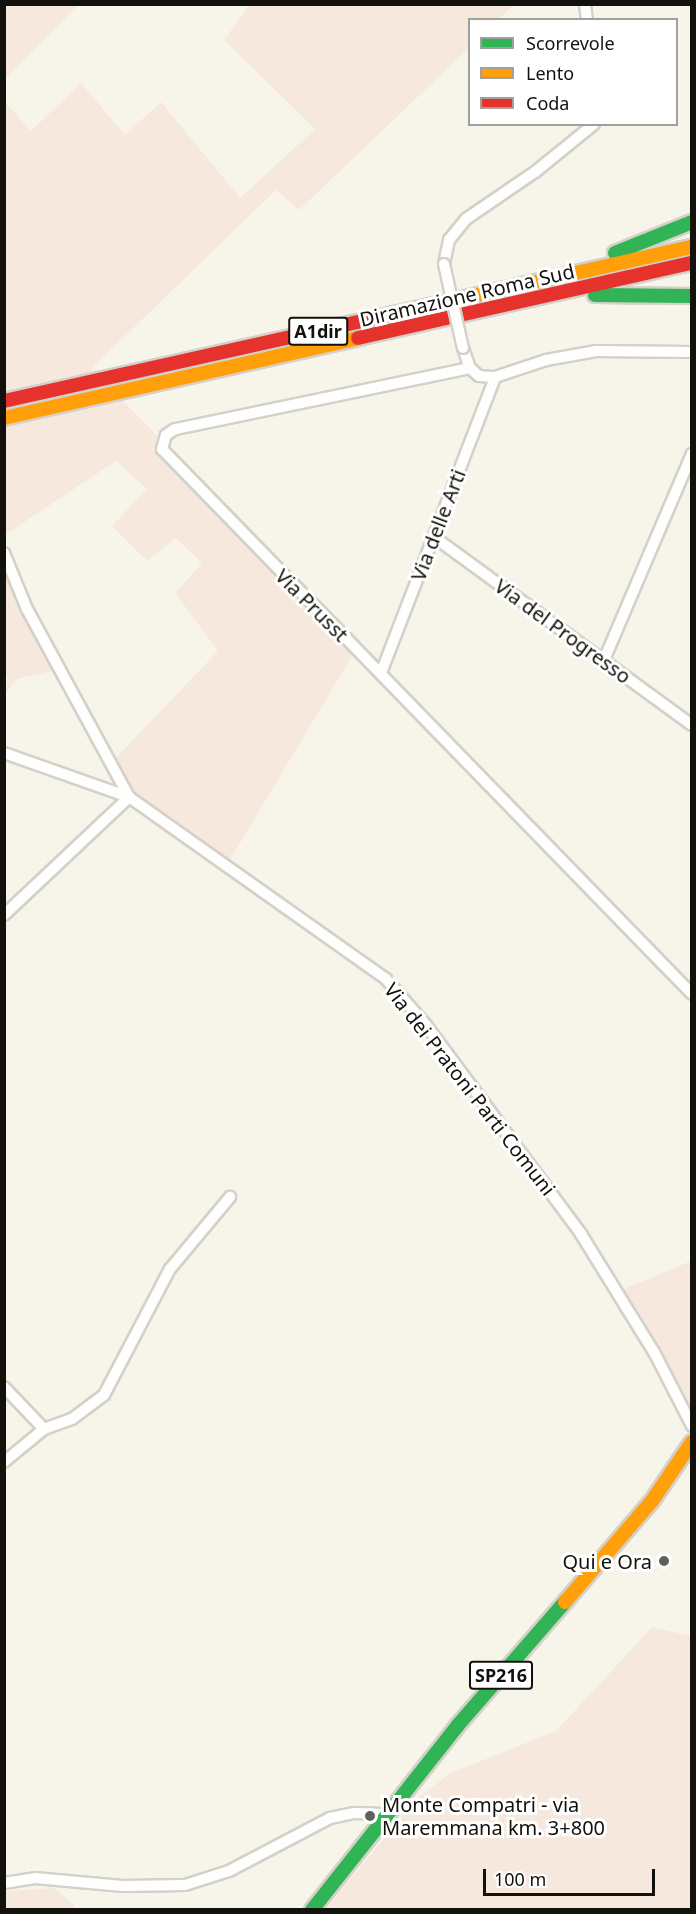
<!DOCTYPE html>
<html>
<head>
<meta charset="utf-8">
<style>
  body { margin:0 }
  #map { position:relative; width:696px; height:1914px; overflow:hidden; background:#f7f5ea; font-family:"Noto Sans",sans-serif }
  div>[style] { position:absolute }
  .green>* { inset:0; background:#f7e8dd }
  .roads { filter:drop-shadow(2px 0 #d3d1c9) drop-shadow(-2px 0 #d3d1c9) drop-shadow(0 2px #d3d1c9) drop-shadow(0 -2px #d3d1c9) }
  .street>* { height:10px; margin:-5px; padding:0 5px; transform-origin:5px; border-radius:5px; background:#fefefc }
  .fast>* { height:14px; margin:-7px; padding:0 7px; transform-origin:7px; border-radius:7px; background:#30b455 }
  .slow>* { height:14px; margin:-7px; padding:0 7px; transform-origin:7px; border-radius:7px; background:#ff9f0a }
  .jam>* { height:14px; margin:-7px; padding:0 7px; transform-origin:7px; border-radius:7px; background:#e5322d }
  .bridges { filter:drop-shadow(2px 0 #d3d1c9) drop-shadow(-2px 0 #d3d1c9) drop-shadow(0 2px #d3d1c9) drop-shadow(0 -2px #d3d1c9) }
  .street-bridge>* { height:10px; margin:-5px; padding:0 5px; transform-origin:5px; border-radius:5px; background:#fefefc }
  .dots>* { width:16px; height:16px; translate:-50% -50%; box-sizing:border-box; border:3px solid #fff; border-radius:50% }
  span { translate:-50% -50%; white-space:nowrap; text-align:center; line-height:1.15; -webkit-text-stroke:6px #fff; paint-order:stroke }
  .shield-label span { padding:2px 4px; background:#fff; border:2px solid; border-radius:4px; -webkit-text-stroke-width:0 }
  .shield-label { font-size:18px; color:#12110b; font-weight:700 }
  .street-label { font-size:20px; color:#12110b }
  .poi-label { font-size:20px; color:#12110b }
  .right { translate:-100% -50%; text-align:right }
  .left { translate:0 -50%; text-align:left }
  .frame { position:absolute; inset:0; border:6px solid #12110b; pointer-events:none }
  .legend { position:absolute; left:468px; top:18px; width:210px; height:108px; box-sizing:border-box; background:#fff; border:2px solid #a0a09d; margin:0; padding:8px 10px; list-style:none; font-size:18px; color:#12110b }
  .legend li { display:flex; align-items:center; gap:12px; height:30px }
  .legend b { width:30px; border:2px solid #a0a09d }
  .scale { position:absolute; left:483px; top:1869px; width:172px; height:27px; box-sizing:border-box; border:3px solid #12110b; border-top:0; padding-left:8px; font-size:18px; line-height:21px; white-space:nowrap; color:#12110b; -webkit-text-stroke:4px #fff; paint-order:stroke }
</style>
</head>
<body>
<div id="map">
  <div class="green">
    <i style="clip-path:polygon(5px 4px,78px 5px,5px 79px,4px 5px)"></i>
    <i style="clip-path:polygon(249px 5px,514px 5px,499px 19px,470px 20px,469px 48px,299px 210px,276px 190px,91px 369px,361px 641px,227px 865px,129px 797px,111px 763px,218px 651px,175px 593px,202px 563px,176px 538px,147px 561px,112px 526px,147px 489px,116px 461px,5px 535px,4px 101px,31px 131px,81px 83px,125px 135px,161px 102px,240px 198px,315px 129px,224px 40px)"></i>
    <i style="clip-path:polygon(9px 566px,60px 669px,17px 679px,5px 694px,8px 678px,4px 675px,4px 569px)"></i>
    <i style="clip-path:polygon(691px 1261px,691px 1409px,686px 1407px,654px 1338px,624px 1289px)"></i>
    <i style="clip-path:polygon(652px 1627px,691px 1636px,691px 1909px,326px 1909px,416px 1799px,451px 1773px,556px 1731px)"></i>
    <i style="clip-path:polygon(54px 1888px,74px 1905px,73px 1909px,5px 1909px,5px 1891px)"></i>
  </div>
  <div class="roads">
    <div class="street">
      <i style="left:585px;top:4px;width:16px;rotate:83deg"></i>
      <i style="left:444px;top:264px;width:25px;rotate:-78deg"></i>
      <i style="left:449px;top:240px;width:27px;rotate:-51deg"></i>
      <i style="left:466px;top:219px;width:83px;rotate:-34.3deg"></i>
      <i style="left:535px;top:172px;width:76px;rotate:-39.1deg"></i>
      <i style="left:463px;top:348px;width:21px;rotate:71deg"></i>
      <i style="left:470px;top:368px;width:12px;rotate:42deg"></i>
      <i style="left:479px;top:376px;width:16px;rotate:4deg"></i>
      <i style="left:495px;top:377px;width:54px;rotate:-18.4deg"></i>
      <i style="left:546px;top:360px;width:51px;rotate:-10.2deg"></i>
      <i style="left:596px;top:351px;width:96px;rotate:0.6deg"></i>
      <i style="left:470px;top:368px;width:301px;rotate:168.3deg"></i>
      <i style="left:175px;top:429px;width:11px;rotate:146deg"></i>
      <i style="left:166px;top:435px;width:15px;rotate:106deg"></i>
      <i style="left:162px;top:449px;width:760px;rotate:45.8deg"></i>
      <i style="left:434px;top:537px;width:319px;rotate:36.1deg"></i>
      <i style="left:4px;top:553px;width:61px;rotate:67.7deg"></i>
      <i style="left:27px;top:609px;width:214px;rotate:61.5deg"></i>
      <i style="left:604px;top:660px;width:224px;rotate:-66.9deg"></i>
      <i style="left:381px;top:673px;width:317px;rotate:-68.9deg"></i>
      <i style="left:4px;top:753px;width:133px;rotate:19.4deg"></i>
      <i style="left:129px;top:797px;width:315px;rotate:35.3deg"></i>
      <i style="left:386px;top:979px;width:61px;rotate:49deg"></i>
      <i style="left:426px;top:1025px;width:260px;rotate:53.4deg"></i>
      <i style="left:581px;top:1234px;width:139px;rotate:58.3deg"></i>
      <i style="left:654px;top:1352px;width:83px;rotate:62.8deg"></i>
      <i style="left:4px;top:915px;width:172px;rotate:-43.3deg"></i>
      <i style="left:4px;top:1387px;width:58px;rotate:46.4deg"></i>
      <i style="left:4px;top:1462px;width:52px;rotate:-39.5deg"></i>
      <i style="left:44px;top:1429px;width:30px;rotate:-20deg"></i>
      <i style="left:72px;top:1419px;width:40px;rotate:-37deg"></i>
      <i style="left:104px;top:1395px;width:142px;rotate:-62.4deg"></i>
      <i style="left:170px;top:1269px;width:94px;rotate:-50.2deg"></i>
      <i style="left:4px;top:1883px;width:31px;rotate:-9deg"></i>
      <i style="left:35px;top:1878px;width:88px;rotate:5.2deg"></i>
      <i style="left:123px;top:1886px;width:62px;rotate:-0.9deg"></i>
      <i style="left:185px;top:1885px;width:46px;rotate:-17.7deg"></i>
      <i style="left:229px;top:1871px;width:114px;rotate:-27.7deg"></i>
      <i style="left:330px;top:1818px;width:25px;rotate:-12deg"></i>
      <i style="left:354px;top:1813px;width:37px;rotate:2deg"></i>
    </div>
    <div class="fast">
      <i style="left:615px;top:253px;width:83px;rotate:-21.9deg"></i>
      <i style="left:595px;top:295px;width:97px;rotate:0.6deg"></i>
      <i style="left:312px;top:1910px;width:236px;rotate:-51.7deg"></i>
      <i style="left:458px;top:1725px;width:163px;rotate:-49deg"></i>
    </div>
    <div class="slow">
      <i style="left:394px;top:314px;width:305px;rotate:-12.7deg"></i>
      <i style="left:4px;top:418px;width:363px;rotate:-12.7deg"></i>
      <i style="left:565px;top:1602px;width:133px;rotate:-49.3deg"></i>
      <i style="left:652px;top:1501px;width:71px;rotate:-55.9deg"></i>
    </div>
    <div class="jam">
      <i style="left:358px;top:338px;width:342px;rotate:-12.7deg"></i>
      <i style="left:4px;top:401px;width:400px;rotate:-12.6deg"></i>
    </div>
  </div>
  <div class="bridges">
    <div class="street-bridge">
      <i style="left:444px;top:264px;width:86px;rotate:77.3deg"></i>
    </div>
  </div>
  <div class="dots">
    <i style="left:664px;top:1561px;background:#626159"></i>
    <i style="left:370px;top:1816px;background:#626159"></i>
  </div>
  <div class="shield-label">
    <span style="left:318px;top:331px">A1dir</span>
    <span style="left:501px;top:1675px">SP216</span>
  </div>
  <div class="street-label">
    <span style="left:467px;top:295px;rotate:-13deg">Diramazione Roma Sud</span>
    <span style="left:438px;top:525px;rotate:-69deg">Via delle Arti</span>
    <span style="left:312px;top:605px;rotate:45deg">Via Prusst</span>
    <span style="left:563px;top:631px;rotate:36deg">Via del Progresso</span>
    <span style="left:470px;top:1089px;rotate:52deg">Via dei Pratoni Parti Comuni</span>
  </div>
  <div class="poi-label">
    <span class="right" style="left:652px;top:1561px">Qui e Ora</span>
    <span class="left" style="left:382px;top:1816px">Monte Compatri - via<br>Maremmana km. 3+800</span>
  </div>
  <div class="frame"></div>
  <ul class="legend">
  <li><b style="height:8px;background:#30b455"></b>Scorrevole</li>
  <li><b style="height:8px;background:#ff9f0a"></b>Lento</li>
  <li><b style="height:8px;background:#e5322d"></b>Coda</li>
  </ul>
  <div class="scale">100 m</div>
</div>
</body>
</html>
